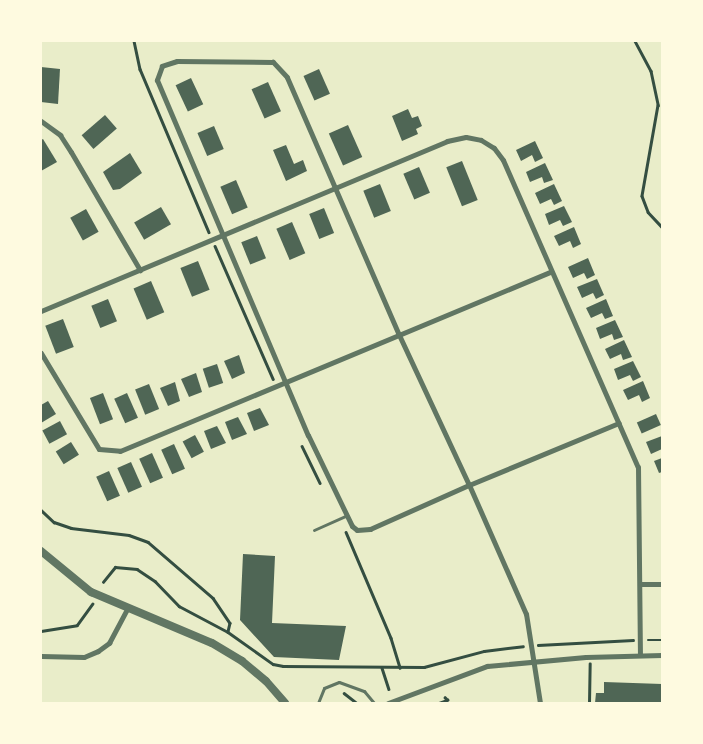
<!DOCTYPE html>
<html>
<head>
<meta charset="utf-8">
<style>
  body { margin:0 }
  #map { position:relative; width:703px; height:744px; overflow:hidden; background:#e9edc9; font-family:"Titillium Web",sans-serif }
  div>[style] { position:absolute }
  .building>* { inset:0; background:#4f6655; transform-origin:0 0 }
  .path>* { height:2.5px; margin:-1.25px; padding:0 1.25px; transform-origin:1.25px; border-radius:1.25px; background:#344e41 }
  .service>* { height:3px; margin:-1.5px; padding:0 1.5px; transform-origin:1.5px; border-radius:1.5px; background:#617663 }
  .minor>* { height:5px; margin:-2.5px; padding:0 2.5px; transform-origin:2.5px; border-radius:2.5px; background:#617663 }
  .tertiary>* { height:8px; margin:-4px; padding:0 4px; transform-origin:4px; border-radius:4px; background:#617663 }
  span { translate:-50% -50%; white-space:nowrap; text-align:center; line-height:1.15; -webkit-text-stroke:4.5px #fefae0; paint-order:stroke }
  .frame { position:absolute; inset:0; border:42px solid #fefae0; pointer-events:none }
</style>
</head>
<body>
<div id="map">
  <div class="building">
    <i style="clip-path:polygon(41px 67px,60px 69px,58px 104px,41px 102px)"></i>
    <i style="left:319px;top:69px;width:27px;height:17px;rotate:66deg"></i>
    <i style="left:191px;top:78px;width:29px;height:17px;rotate:65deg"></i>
    <i style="left:268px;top:82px;width:32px;height:18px;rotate:66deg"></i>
    <i style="clip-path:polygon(408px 109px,412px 118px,418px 116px,422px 126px,416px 129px,418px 134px,402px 141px,392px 116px)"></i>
    <i style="left:105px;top:115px;width:18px;height:31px;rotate:49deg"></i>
    <i style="left:348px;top:125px;width:35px;height:21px;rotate:66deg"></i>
    <i style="left:214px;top:126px;width:25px;height:18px;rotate:67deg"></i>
    <i style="clip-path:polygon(43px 139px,57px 162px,41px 171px,41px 140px)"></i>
    <i style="clip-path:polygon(535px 141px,543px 158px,535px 162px,532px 155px,521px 161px,516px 150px)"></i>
    <i style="clip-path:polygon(286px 145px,294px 164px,303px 160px,307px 171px,286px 181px,273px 150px)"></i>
    <i style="clip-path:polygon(130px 153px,142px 173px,120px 189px,113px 190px,103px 172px)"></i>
    <i style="left:462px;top:161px;width:42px;height:17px;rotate:68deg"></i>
    <i style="clip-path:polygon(545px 163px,553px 180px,544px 183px,542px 177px,530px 182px,526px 172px)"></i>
    <i style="left:419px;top:167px;width:28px;height:17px;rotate:67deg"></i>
    <i style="left:236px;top:180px;width:30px;height:17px;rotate:67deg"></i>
    <i style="left:380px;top:184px;width:29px;height:18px;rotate:68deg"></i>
    <i style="clip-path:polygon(554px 184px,562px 201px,554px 205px,551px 199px,540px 204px,535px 193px)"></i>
    <i style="clip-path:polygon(564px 206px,572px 222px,563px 226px,560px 220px,549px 225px,545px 214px)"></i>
    <i style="left:161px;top:207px;width:20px;height:31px;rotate:60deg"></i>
    <i style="left:324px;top:208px;width:27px;height:16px;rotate:68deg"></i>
    <i style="left:86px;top:209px;width:26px;height:18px;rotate:61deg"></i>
    <i style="left:292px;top:222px;width:34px;height:17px;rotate:67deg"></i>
    <i style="clip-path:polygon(574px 227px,581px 244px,573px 248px,570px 241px,559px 246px,554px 236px)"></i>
    <i style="left:257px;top:236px;width:24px;height:17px;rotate:68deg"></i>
    <i style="clip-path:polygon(588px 258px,595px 275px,587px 279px,584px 273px,573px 278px,568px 267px)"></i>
    <i style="left:198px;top:261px;width:31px;height:19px;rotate:68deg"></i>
    <i style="clip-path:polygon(597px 279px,604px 295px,596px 299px,593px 293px,582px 298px,577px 287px)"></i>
    <i style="left:151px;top:281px;width:34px;height:19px;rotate:67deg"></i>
    <i style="left:108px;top:299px;width:24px;height:18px;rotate:68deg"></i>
    <i style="clip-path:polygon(606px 299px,613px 316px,605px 319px,602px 313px,591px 318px,586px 308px)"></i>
    <i style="left:63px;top:319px;width:30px;height:19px;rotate:69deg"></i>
    <i style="clip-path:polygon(615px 320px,623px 337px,614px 340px,612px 334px,600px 339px,596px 328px)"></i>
    <i style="clip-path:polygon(624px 340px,632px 357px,623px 360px,621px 354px,610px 359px,605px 349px)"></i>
    <i style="clip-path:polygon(239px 355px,245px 373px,232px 379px,224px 361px)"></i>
    <i style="clip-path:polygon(633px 361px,641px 377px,633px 381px,630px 375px,618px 380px,614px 369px)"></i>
    <i style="left:217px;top:364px;width:20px;height:15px;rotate:72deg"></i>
    <i style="clip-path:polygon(196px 373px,202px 392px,189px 397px,181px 379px)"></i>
    <i style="clip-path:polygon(643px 381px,650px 398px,642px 402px,639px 395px,628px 400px,623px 390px)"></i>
    <i style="clip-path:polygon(175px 382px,180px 401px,168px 406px,160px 388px)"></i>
    <i style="left:149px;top:384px;width:27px;height:15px;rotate:68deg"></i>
    <i style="left:103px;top:393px;width:28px;height:14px;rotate:69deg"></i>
    <i style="left:127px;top:393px;width:27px;height:14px;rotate:66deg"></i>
    <i style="clip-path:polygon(48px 401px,56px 414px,41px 423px,41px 405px)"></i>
    <i style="clip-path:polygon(260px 408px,269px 425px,254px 431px,247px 413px)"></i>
    <i style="left:656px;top:414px;width:12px;height:21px;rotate:66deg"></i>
    <i style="clip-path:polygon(238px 417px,247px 434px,232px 440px,225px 422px)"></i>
    <i style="left:60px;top:421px;width:15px;height:20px;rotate:62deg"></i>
    <i style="clip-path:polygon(217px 426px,226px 443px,211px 449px,204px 431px)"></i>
    <i style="left:195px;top:435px;width:19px;height:14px;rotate:62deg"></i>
    <i style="clip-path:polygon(662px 436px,662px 449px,651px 454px,646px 442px)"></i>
    <i style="left:71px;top:442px;width:15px;height:18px;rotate:58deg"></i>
    <i style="left:174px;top:444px;width:27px;height:14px;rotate:66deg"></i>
    <i style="left:152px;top:453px;width:27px;height:14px;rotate:66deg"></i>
    <i style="clip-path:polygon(662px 458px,662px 472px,659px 473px,654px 461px)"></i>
    <i style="left:131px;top:462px;width:27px;height:15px;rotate:66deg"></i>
    <i style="left:109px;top:471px;width:27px;height:14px;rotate:66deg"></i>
    <i style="clip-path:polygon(243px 554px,275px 556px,272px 623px,346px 626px,339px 660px,274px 657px,240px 620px)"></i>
    <i style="clip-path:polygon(604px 682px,662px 684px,662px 703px,595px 703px,596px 693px,604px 693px)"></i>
  </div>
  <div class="path">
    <i style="left:134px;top:41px;width:29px;rotate:78deg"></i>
    <i style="left:140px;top:69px;width:177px;rotate:67.1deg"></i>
    <i style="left:635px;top:41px;width:34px;rotate:62deg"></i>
    <i style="left:651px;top:71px;width:35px;rotate:78deg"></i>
    <i style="left:658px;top:105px;width:92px;rotate:100deg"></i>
    <i style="left:642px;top:196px;width:17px;rotate:69deg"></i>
    <i style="left:648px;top:212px;width:21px;rotate:47deg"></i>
    <i style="left:215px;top:246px;width:145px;rotate:66.4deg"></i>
    <i style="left:302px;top:446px;width:41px;rotate:64.1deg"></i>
    <i style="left:41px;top:510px;width:18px;rotate:43deg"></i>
    <i style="left:54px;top:522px;width:18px;rotate:19deg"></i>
    <i style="left:71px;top:528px;width:58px;rotate:6.9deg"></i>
    <i style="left:129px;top:535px;width:20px;rotate:20deg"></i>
    <i style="left:148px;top:542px;width:86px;rotate:40.7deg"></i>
    <i style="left:213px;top:598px;width:30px;rotate:56deg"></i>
    <i style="left:230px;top:623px;width:9px;rotate:103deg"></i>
    <i style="left:346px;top:532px;width:115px;rotate:67deg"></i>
    <i style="left:391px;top:638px;width:31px;rotate:73deg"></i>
    <i style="left:103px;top:582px;width:19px;rotate:-51deg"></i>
    <i style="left:115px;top:567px;width:22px;rotate:5deg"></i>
    <i style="left:137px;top:569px;width:22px;rotate:34deg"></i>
    <i style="left:155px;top:581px;width:35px;rotate:46deg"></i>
    <i style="left:179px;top:606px;width:55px;rotate:28deg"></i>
    <i style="left:228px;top:632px;width:55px;rotate:35.4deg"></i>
    <i style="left:273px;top:664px;width:10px;rotate:11deg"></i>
    <i style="left:283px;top:666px;width:141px;rotate:0.4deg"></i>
    <i style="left:424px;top:667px;width:62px;rotate:-14.9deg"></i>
    <i style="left:484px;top:651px;width:39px;rotate:-7deg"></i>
    <i style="left:41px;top:631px;width:36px;rotate:-9deg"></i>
    <i style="left:77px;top:625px;width:26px;rotate:-54deg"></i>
    <i style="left:648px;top:640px;width:14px"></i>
    <i style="left:538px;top:645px;width:95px;rotate:-3deg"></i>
    <i style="left:382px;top:668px;width:22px;rotate:72deg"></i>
    <i style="left:344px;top:693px;width:16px;rotate:38deg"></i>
    <i style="left:439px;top:703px;width:9px;rotate:-21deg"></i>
    <i style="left:447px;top:700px;width:3px;rotate:-135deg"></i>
    <i style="left:589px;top:703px;width:39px;rotate:-89deg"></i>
  </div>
  <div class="service">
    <i style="left:314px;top:530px;width:34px;rotate:-24deg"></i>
    <i style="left:318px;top:703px;width:16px;rotate:-68deg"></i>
    <i style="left:324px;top:688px;width:16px;rotate:-22deg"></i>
    <i style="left:339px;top:682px;width:27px;rotate:20deg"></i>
    <i style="left:364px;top:691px;width:16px;rotate:50deg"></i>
  </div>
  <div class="minor">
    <i style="left:41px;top:121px;width:24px;rotate:36deg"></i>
    <i style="left:60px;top:135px;width:20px;rotate:57deg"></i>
    <i style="left:71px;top:152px;width:137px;rotate:59.7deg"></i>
    <i style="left:41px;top:311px;width:440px;rotate:-22.7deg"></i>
    <i style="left:447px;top:141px;width:19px;rotate:-12deg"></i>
    <i style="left:466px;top:137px;width:15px;rotate:11deg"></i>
    <i style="left:481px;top:140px;width:15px;rotate:32deg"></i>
    <i style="left:494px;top:148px;width:15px;rotate:53deg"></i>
    <i style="left:503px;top:160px;width:335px;rotate:66.3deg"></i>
    <i style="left:638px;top:467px;width:188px;rotate:89.4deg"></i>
    <i style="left:41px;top:353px;width:112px;rotate:58.9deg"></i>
    <i style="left:99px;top:449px;width:21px;rotate:5deg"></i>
    <i style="left:120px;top:451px;width:466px;rotate:-22.6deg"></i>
    <i style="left:640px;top:584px;width:22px"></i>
    <i style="left:41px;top:656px;width:43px;rotate:1.3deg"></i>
    <i style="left:84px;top:657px;width:15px;rotate:-23deg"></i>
    <i style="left:98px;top:651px;width:14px;rotate:-36deg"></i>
    <i style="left:109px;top:643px;width:40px;rotate:-62deg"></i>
    <i style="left:388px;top:703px;width:106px;rotate:-20.5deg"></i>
    <i style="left:487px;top:666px;width:99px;rotate:-5.2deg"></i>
    <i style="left:586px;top:657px;width:76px;rotate:-1.5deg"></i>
    <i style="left:540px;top:703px;width:90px;rotate:-98.9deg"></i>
    <i style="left:526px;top:614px;width:141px;rotate:-113.8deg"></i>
    <i style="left:469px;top:485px;width:166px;rotate:-115deg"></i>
    <i style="left:399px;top:335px;width:281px;rotate:-113.5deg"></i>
    <i style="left:287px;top:77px;width:21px;rotate:-133deg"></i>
    <i style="left:273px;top:62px;width:96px;rotate:-179.4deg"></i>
    <i style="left:177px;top:61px;width:16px;rotate:162deg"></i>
    <i style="left:162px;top:66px;width:15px;rotate:110deg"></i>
    <i style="left:157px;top:80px;width:386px;rotate:67deg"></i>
    <i style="left:308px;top:435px;width:101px;rotate:64.2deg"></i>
    <i style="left:352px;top:526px;width:6px;rotate:39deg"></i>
    <i style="left:357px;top:530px;width:13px;rotate:-4deg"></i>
    <i style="left:370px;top:529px;width:108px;rotate:-24deg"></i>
    <i style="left:469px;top:485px;width:162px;rotate:-22.5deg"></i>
  </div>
  <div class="tertiary">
    <i style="left:41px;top:551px;width:65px;rotate:39.4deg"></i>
    <i style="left:91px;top:592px;width:131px;rotate:22.9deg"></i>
    <i style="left:212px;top:643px;width:35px;rotate:31deg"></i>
    <i style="left:242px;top:661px;width:31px;rotate:40deg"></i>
    <i style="left:266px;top:681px;width:29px;rotate:49deg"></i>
  </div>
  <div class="frame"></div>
</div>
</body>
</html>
